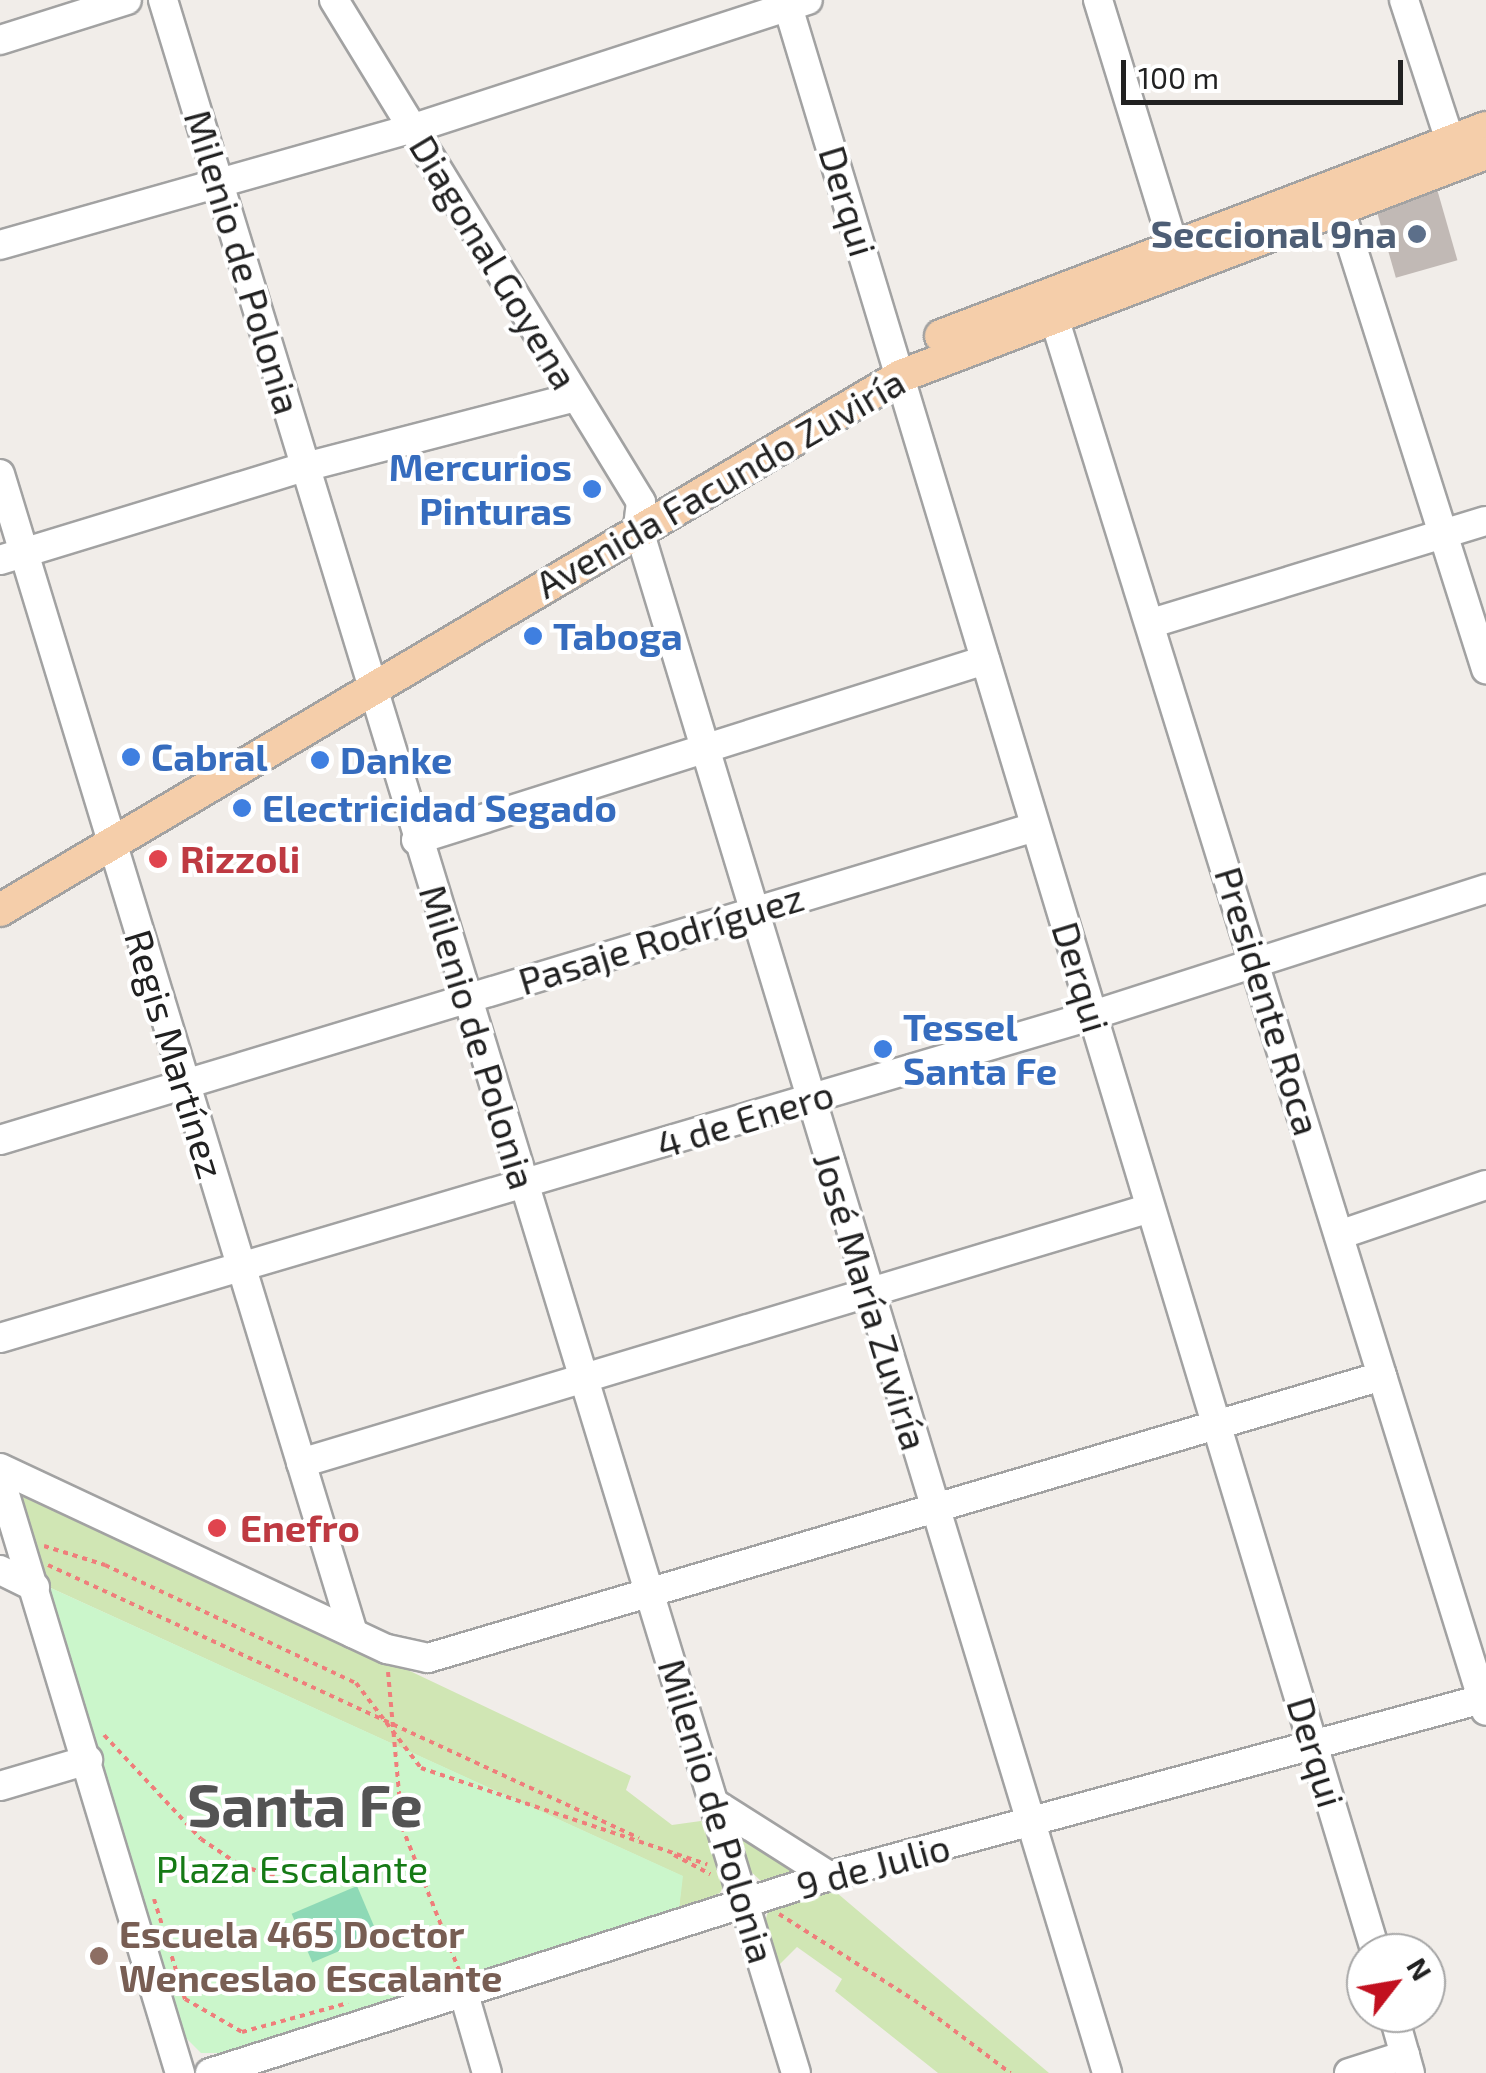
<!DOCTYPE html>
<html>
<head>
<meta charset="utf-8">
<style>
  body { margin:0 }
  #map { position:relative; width:1486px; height:2073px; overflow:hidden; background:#f1ede9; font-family:"Exo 2",sans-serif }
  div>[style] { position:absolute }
  .grass>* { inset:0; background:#d0e6b4 }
  .park>* { inset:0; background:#cbf6cb }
  .pitch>* { inset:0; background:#8ed9b6; transform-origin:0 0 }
  .building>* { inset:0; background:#c1b9b5; transform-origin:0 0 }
  .path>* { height:4px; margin-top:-2px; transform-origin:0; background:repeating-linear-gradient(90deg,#ef7e7b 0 5px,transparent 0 10px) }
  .roads { filter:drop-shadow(2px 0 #a2a2a2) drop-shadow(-2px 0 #a2a2a2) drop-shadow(0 2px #a2a2a2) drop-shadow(0 -2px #a2a2a2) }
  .minor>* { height:28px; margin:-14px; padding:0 14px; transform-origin:14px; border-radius:14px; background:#fff }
  .major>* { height:32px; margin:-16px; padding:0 16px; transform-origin:16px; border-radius:16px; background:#f5ceaa }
  .dots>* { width:28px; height:28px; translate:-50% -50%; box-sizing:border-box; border:5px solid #fff; border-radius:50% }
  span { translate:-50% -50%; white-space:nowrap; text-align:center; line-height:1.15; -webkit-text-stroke:8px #fff; paint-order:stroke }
  .street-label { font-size:38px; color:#212121 }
  .service-label { font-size:38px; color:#4e5e75; font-weight:700 }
  .right { translate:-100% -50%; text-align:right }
  .shop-label { font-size:38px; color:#366cbe; font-weight:700 }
  .left { translate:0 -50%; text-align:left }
  .health-label { font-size:38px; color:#be3a42; font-weight:700 }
  .park-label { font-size:38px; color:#157a15 }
  .education-label { font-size:38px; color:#785e54; font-weight:700 }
  .town-label { font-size:58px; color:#545454; font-weight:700 }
  .north { position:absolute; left:1346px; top:1933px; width:100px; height:100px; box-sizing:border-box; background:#fff; border:2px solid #a6a6a6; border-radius:50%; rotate:59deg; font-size:28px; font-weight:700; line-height:40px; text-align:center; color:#212121 }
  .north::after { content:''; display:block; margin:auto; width:35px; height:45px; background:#c2101f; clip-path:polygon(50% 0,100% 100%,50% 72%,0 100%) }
  .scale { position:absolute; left:1121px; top:60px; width:282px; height:45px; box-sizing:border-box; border:5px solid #212121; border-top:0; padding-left:12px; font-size:30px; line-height:35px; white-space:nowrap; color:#212121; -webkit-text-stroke:8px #fff; paint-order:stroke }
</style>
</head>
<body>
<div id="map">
  <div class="grass">
    <i style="clip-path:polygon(10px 1481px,631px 1776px,626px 1790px,672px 1825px,708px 1820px,726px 1880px,720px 1893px,679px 1909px,682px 1876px,42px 1584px)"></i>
    <i style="clip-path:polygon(734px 1827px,807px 1872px,762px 1882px,747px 1868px)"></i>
    <i style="clip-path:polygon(830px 1887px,1049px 2073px,938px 2073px,835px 1991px,842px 1979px,797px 1947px,778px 1966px,765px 1922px,769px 1908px)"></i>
  </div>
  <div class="park">
    <i style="clip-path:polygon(42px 1584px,683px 1876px,679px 1909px,221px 2053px,201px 2053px,177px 2029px)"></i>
  </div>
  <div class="pitch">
    <i style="left:357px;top:1886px;width:53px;height:71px;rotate:67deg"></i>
  </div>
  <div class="building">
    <i style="left:1437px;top:189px;width:74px;height:64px;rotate:74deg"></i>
  </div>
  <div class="path">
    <i style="left:44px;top:1546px;width:64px;rotate:17.3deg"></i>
    <i style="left:105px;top:1565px;width:277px;rotate:25.2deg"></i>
    <i style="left:356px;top:1683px;width:107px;rotate:52.6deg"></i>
    <i style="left:421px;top:1768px;width:302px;rotate:18.6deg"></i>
    <i style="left:48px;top:1565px;width:651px;rotate:24.79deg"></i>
    <i style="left:388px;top:1672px;width:156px;rotate:84.8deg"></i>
    <i style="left:402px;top:1827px;width:154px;rotate:68.3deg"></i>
    <i style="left:104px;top:1735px;width:142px;rotate:47deg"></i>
    <i style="left:201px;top:1839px;width:48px;rotate:34deg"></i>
    <i style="left:241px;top:1866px;width:35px;rotate:16deg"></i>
    <i style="left:674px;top:1855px;width:41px;rotate:27.8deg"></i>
    <i style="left:154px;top:1899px;width:105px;rotate:72.8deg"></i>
    <i style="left:185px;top:1999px;width:66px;rotate:30.1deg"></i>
    <i style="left:242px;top:2032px;width:110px;rotate:-15.3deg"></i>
    <i style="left:779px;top:1914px;width:160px;rotate:32.5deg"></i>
    <i style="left:914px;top:2000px;width:121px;rotate:37.2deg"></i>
  </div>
  <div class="roads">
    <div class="minor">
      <i style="left:163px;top:0;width:2167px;rotate:73.02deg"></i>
      <i style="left:334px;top:0;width:588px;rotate:58.55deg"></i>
      <i style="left:641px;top:502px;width:25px;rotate:97deg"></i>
      <i style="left:638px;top:527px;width:1616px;rotate:73.12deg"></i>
      <i style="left:786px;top:0;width:2040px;rotate:73.19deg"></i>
      <i style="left:1098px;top:0;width:255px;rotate:72.9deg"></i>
      <i style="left:1404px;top:0;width:170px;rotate:71.9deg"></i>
      <i style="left:0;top:40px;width:133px;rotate:-17.5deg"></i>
      <i style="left:1340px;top:209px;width:483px;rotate:72.4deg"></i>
      <i style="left:0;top:245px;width:430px;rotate:-15.8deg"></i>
      <i style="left:414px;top:128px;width:414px;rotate:-18deg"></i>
      <i style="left:1048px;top:298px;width:1479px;rotate:72.78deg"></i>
      <i style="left:0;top:474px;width:1212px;rotate:73.06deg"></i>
      <i style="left:0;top:560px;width:319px;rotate:-17deg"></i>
      <i style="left:305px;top:467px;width:279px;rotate:-14.5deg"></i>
      <i style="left:1152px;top:623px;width:349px;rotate:-17deg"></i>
      <i style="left:416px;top:840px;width:597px;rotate:-17.55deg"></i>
      <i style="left:0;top:1140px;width:1081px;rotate:-16.83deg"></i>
      <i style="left:1339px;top:1235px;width:155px;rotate:-18.8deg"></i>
      <i style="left:0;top:1338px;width:1140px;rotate:-16.46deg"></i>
      <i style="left:1093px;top:1015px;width:413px;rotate:-17.8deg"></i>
      <i style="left:301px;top:1463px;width:883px;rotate:-16.71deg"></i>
      <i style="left:0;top:1468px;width:427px;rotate:25.1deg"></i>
      <i style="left:387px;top:1649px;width:42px;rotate:12.4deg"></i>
      <i style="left:428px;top:1658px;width:995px;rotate:-16.47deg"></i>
      <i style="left:0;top:1478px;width:622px;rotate:73.17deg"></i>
      <i style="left:0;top:1570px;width:39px;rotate:26deg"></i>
      <i style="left:0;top:1786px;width:92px;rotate:-16.5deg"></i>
      <i style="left:714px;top:1803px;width:136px;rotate:32.4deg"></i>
      <i style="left:464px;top:1994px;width:82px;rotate:73.8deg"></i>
      <i style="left:1393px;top:2013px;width:62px;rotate:74.2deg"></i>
      <i style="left:210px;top:2073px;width:650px;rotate:-17.65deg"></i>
      <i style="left:829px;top:1876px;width:681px;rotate:-15.16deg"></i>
      <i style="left:1349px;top:2073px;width:59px;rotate:-17.8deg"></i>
    </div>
    <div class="major">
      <i style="left:941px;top:336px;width:583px;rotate:-20.89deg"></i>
      <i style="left:0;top:910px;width:1047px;rotate:-30.65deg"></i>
      <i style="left:901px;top:376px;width:626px;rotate:-20.87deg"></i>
    </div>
  </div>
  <div class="dots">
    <i style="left:1417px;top:234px;background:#5c6f8a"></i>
    <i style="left:592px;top:489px;background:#3f7fe0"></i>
    <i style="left:533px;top:636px;background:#3f7fe0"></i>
    <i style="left:131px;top:757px;background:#3f7fe0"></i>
    <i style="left:320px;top:760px;background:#3f7fe0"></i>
    <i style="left:242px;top:808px;background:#3f7fe0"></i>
    <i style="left:158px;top:859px;background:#e0444e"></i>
    <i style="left:883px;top:1049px;background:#3f7fe0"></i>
    <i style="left:217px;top:1528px;background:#e0444e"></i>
    <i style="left:99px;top:1956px;background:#8d6e63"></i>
  </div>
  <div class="street-label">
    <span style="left:848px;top:201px;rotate:73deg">Derqui</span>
    <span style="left:243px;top:262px;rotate:73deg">Milenio de Polonia</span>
    <span style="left:494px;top:262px;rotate:59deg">Diagonal Goyena</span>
    <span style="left:720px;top:483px;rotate:-30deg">Avenida Facundo Zuviría</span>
    <span style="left:661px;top:939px;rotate:-17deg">Pasaje Rodríguez</span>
    <span style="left:1081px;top:977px;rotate:73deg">Derqui</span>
    <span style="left:1268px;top:1001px;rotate:73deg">Presidente Roca</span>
    <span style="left:478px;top:1037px;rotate:73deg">Milenio de Polonia</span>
    <span style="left:175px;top:1054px;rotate:73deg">Regis Martínez</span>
    <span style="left:745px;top:1119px;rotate:-17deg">4 de Enero</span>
    <span style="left:871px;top:1301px;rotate:73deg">José María Zuviría</span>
    <span style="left:1316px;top:1752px;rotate:73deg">Derqui</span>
    <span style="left:717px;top:1811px;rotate:73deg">Milenio de Polonia</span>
    <span style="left:873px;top:1866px;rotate:-15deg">9 de Julio</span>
  </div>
  <div class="service-label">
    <span class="right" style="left:1397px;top:234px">Seccional 9na</span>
  </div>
  <div class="shop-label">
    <span class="right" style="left:572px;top:489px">Mercurios<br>Pinturas</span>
    <span class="left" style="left:553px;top:636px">Taboga</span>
    <span class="left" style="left:151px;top:757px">Cabral</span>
    <span class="left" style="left:340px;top:760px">Danke</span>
    <span class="left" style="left:262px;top:808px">Electricidad Segado</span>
    <span class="left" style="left:903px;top:1049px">Tessel<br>Santa Fe</span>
  </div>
  <div class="health-label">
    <span class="left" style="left:180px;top:859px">Rizzoli</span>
    <span class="left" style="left:240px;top:1528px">Enefro</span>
  </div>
  <div class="park-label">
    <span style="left:292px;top:1869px">Plaza Escalante</span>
  </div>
  <div class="education-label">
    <span class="left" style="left:119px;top:1956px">Escuela 465 Doctor<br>Wenceslao Escalante</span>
  </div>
  <div class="town-label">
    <span style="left:305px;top:1804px">Santa Fe</span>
  </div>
  <div class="north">N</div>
  <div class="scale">100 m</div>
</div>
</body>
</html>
